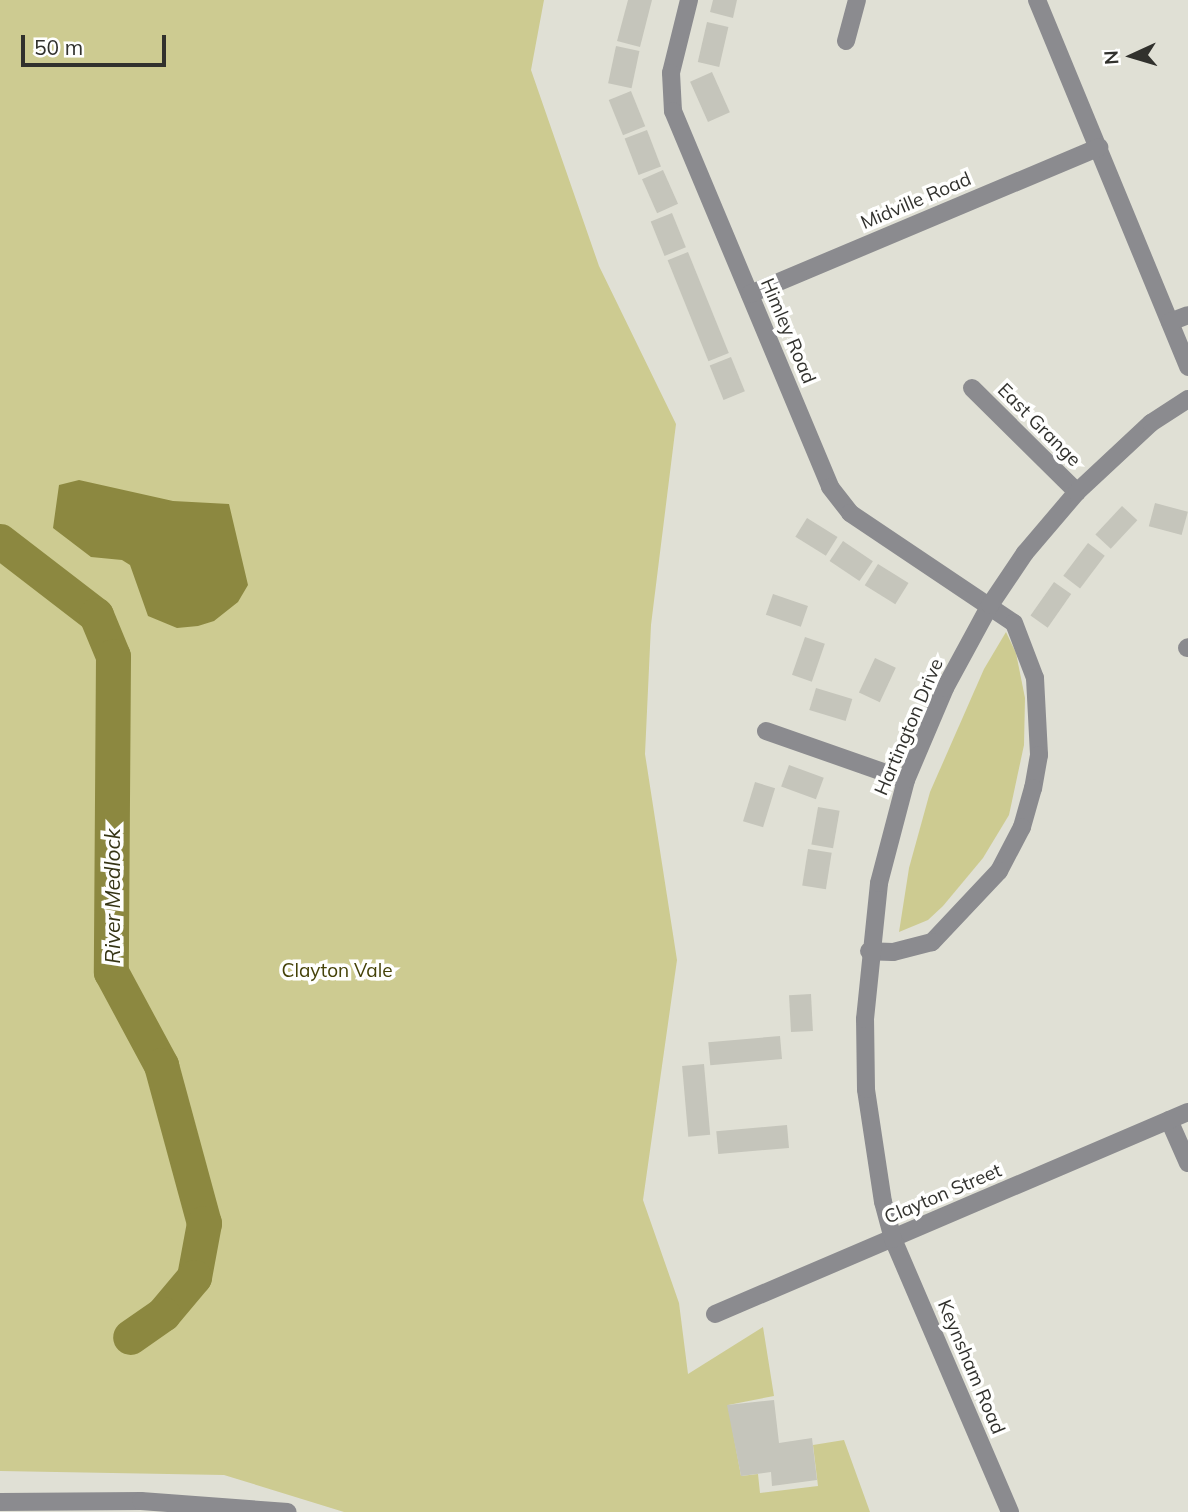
<!DOCTYPE html>
<html>
<head>
<meta charset="utf-8">
<style>
  body { margin:0 }
  #map { position:relative; width:1188px; height:1512px; overflow:hidden; background:#e0e0d5; font-family:Mulish,sans-serif }
  div>[style] { position:absolute }
  .green>* { inset:0; background:#cdcb91 }
  .water>* { inset:0; background:#8c8840 }
  .river>* { height:35px; margin:-17.5px; padding:0 17.5px; transform-origin:17.5px; border-radius:17.5px; background:#8c8840 }
  .building>* { inset:0; background:#c5c5bb; transform-origin:0 0 }
  .minor>* { height:18px; margin:-9px; padding:0 9px; transform-origin:9px; border-radius:9px; background:#8b8b8f }
  span { translate:-50% -50%; white-space:nowrap; text-align:center; line-height:1.15; -webkit-text-stroke:7px #fffffe; paint-order:stroke }
  .street-label { font-size:19px; color:#31312d }
  .park-label { font-size:19px; color:#454208 }
  .water-label { font-size:21px; color:#363515; font-style:italic }
  .north { position:absolute; left:1097px; top:21px; width:70px; height:70px; -webkit-text-stroke:5px #fffffe; paint-order:stroke; rotate:266deg; font-size:19px; font-weight:700; line-height:28px; text-align:center; color:#31312d }
  .north::after { content:''; display:block; margin:auto; width:24px; height:32px; background:#31312d; clip-path:polygon(50% 0,100% 100%,50% 72%,0 100%) }
  .scale { position:absolute; left:21px; top:35px; width:145px; height:32px; box-sizing:border-box; border:4px solid #31312d; border-top:0; padding-left:9px; font-size:21px; line-height:24px; white-space:nowrap; color:#31312d; -webkit-text-stroke:5px #fffffe; paint-order:stroke }
</style>
</head>
<body>
<div id="map">
  <div class="green">
    <i style="clip-path:polygon(0 0,544px 0,531px 70px,599px 266px,676px 424px,651px 625px,645px 754px,677px 960px,643px 1200px,679px 1303px,688px 1374px,763px 1327px,774px 1396px,728px 1405px,741px 1476px,758px 1474px,760px 1493px,818px 1486px,813px 1445px,844px 1440px,870px 1512px,344px 1512px,224px 1475px,0 1471px)"></i>
    <i style="clip-path:polygon(1006px 632px,1016px 653px,1025px 698px,1024px 745px,1009px 815px,983px 858px,943px 906px,928px 920px,899px 932px,909px 868px,930px 792px,984px 669px)"></i>
  </div>
  <div class="water">
    <i style="clip-path:polygon(79px 480px,173px 501px,229px 504px,248px 585px,238px 602px,214px 621px,198px 626px,177px 628px,148px 616px,130px 565px,122px 560px,91px 557px,53px 528px,59px 485px)"></i>
  </div>
  <div class="river">
    <i style="left:0;top:541px;width:121px;rotate:37.6deg"></i>
    <i style="left:96px;top:615px;width:44px;rotate:67.5deg"></i>
    <i style="left:113px;top:656px;width:316px;rotate:90.4deg"></i>
    <i style="left:111px;top:972px;width:106px;rotate:61.7deg"></i>
    <i style="left:161px;top:1065px;width:164px;rotate:74.8deg"></i>
    <i style="left:204px;top:1223px;width:55px;rotate:100.5deg"></i>
    <i style="left:194px;top:1277px;width:48px;rotate:130deg"></i>
    <i style="left:163px;top:1314px;width:40px;rotate:145.1deg"></i>
  </div>
  <div class="building">
    <i style="clip-path:polygon(628px 0,652px 0,640px 47px,617px 41px)"></i>
    <i style="clip-path:polygon(713px 0,737px 0,733px 18px,710px 12px)"></i>
    <i style="left:707px;top:22px;width:22px;height:41px;rotate:13deg"></i>
    <i style="left:616px;top:46px;width:24px;height:38px;rotate:12deg"></i>
    <i style="left:712px;top:72px;width:44px;height:24px;rotate:66deg"></i>
    <i style="left:631px;top:91px;width:38px;height:24px;rotate:68deg"></i>
    <i style="left:647px;top:130px;width:39px;height:24px;rotate:69deg"></i>
    <i style="left:663px;top:170px;width:37px;height:23px;rotate:66deg"></i>
    <i style="left:672px;top:213px;width:37px;height:23px;rotate:68deg"></i>
    <i style="left:688px;top:252px;width:109px;height:22px;rotate:68deg"></i>
    <i style="left:731px;top:357px;width:37px;height:23px;rotate:68deg"></i>
    <i style="left:1155px;top:503px;width:34px;height:24px;rotate:15deg"></i>
    <i style="left:1122px;top:506px;width:21px;height:39px;rotate:43deg"></i>
    <i style="left:807px;top:518px;width:36px;height:22px;rotate:32deg"></i>
    <i style="left:843px;top:541px;width:36px;height:24px;rotate:34deg"></i>
    <i style="left:1088px;top:543px;width:21px;height:41px;rotate:37deg"></i>
    <i style="left:878px;top:564px;width:36px;height:25px;rotate:32deg"></i>
    <i style="left:1054px;top:582px;width:21px;height:41px;rotate:35deg"></i>
    <i style="left:773px;top:594px;width:37px;height:22px;rotate:19deg"></i>
    <i style="left:805px;top:637px;width:21px;height:40px;rotate:19deg"></i>
    <i style="left:875px;top:658px;width:23px;height:38px;rotate:25deg"></i>
    <i style="left:816px;top:688px;width:38px;height:23px;rotate:17deg"></i>
    <i style="left:789px;top:765px;width:37px;height:23px;rotate:20deg"></i>
    <i style="left:755px;top:782px;width:21px;height:41px;rotate:17deg"></i>
    <i style="left:818px;top:807px;width:22px;height:38px;rotate:10deg"></i>
    <i style="left:808px;top:849px;width:24px;height:37px;rotate:9deg"></i>
    <i style="left:811px;top:994px;width:37px;height:22px;rotate:87deg"></i>
    <i style="left:780px;top:1036px;width:23px;height:72px;rotate:85deg"></i>
    <i style="left:704px;top:1064px;width:71px;height:22px;rotate:85deg"></i>
    <i style="left:787px;top:1125px;width:23px;height:71px;rotate:85deg"></i>
    <i style="clip-path:polygon(774px 1400px,779px 1443px,812px 1438px,817px 1480px,772px 1486px,771px 1472px,741px 1476px,727px 1405px)"></i>
  </div>
  <div class="minor">
    <i style="left:689px;top:0;width:75px;rotate:103.9deg"></i>
    <i style="left:671px;top:73px;width:38px;rotate:87deg"></i>
    <i style="left:673px;top:111px;width:407px;rotate:67.3deg"></i>
    <i style="left:830px;top:487px;width:33px;rotate:52deg"></i>
    <i style="left:850px;top:513px;width:197px;rotate:33.9deg"></i>
    <i style="left:1014px;top:623px;width:59px;rotate:69.1deg"></i>
    <i style="left:1035px;top:678px;width:77px;rotate:87deg"></i>
    <i style="left:1039px;top:755px;width:34px;rotate:100deg"></i>
    <i style="left:1033px;top:788px;width:41px;rotate:105.8deg"></i>
    <i style="left:1022px;top:827px;width:50px;rotate:117.6deg"></i>
    <i style="left:999px;top:871px;width:98px;rotate:133.3deg"></i>
    <i style="left:932px;top:942px;width:40px;rotate:165.6deg"></i>
    <i style="left:893px;top:952px;width:24px;rotate:-178deg"></i>
    <i style="left:1037px;top:0;width:397px;rotate:67.6deg"></i>
    <i style="left:846px;top:41px;width:42px;rotate:-75deg"></i>
    <i style="left:750px;top:294px;width:379px;rotate:-22.8deg"></i>
    <i style="left:1170px;top:322px;width:19px;rotate:-21deg"></i>
    <i style="left:972px;top:388px;width:148px;rotate:44.7deg"></i>
    <i style="left:1187px;top:648px;width:1px;rotate:-45deg"></i>
    <i style="left:766px;top:731px;width:148px;rotate:19.3deg"></i>
    <i style="left:1169px;top:1120px;width:47px;rotate:66.2deg"></i>
    <i style="left:715px;top:1314px;width:514px;rotate:-23.13deg"></i>
    <i style="left:0;top:1502px;width:141px;rotate:-0.4deg"></i>
    <i style="left:141px;top:1501px;width:147px;rotate:4.3deg"></i>
    <i style="left:1010px;top:1512px;width:297px;rotate:-113.2deg"></i>
    <i style="left:893px;top:1239px;width:38px;rotate:-105deg"></i>
    <i style="left:883px;top:1202px;width:114px;rotate:-98.6deg"></i>
    <i style="left:866px;top:1089px;width:70px;rotate:-90.8deg"></i>
    <i style="left:865px;top:1019px;width:137px;rotate:-84.1deg"></i>
    <i style="left:879px;top:883px;width:106px;rotate:-75.3deg"></i>
    <i style="left:906px;top:780px;width:100px;rotate:-67deg"></i>
    <i style="left:945px;top:688px;width:94px;rotate:-61.5deg"></i>
    <i style="left:990px;top:605px;width:63px;rotate:-56.1deg"></i>
    <i style="left:1025px;top:553px;width:80px;rotate:-49.6deg"></i>
    <i style="left:1077px;top:492px;width:101px;rotate:-43deg"></i>
    <i style="left:1151px;top:423px;width:44px;rotate:-33deg"></i>
  </div>
  <div class="street-label">
    <span style="left:916px;top:201px;rotate:-23deg">Midville Road</span>
    <span style="left:788px;top:331px;rotate:67deg">Himley Road</span>
    <span style="left:1039px;top:425px;rotate:45deg">East Grange</span>
    <span style="left:909px;top:727px;rotate:-67deg">Hartington Drive</span>
    <span style="left:943px;top:1194px;rotate:-23deg">Clayton Street</span>
    <span style="left:971px;top:1367px;rotate:67deg">Keynsham Road</span>
  </div>
  <div class="park-label">
    <span style="left:337px;top:971px">Clayton Vale</span>
  </div>
  <div class="water-label">
    <span style="left:112px;top:896px;rotate:-90deg">River Medlock</span>
  </div>
  <div class="north">N</div>
  <div class="scale">50 m</div>
</div>
</body>
</html>
